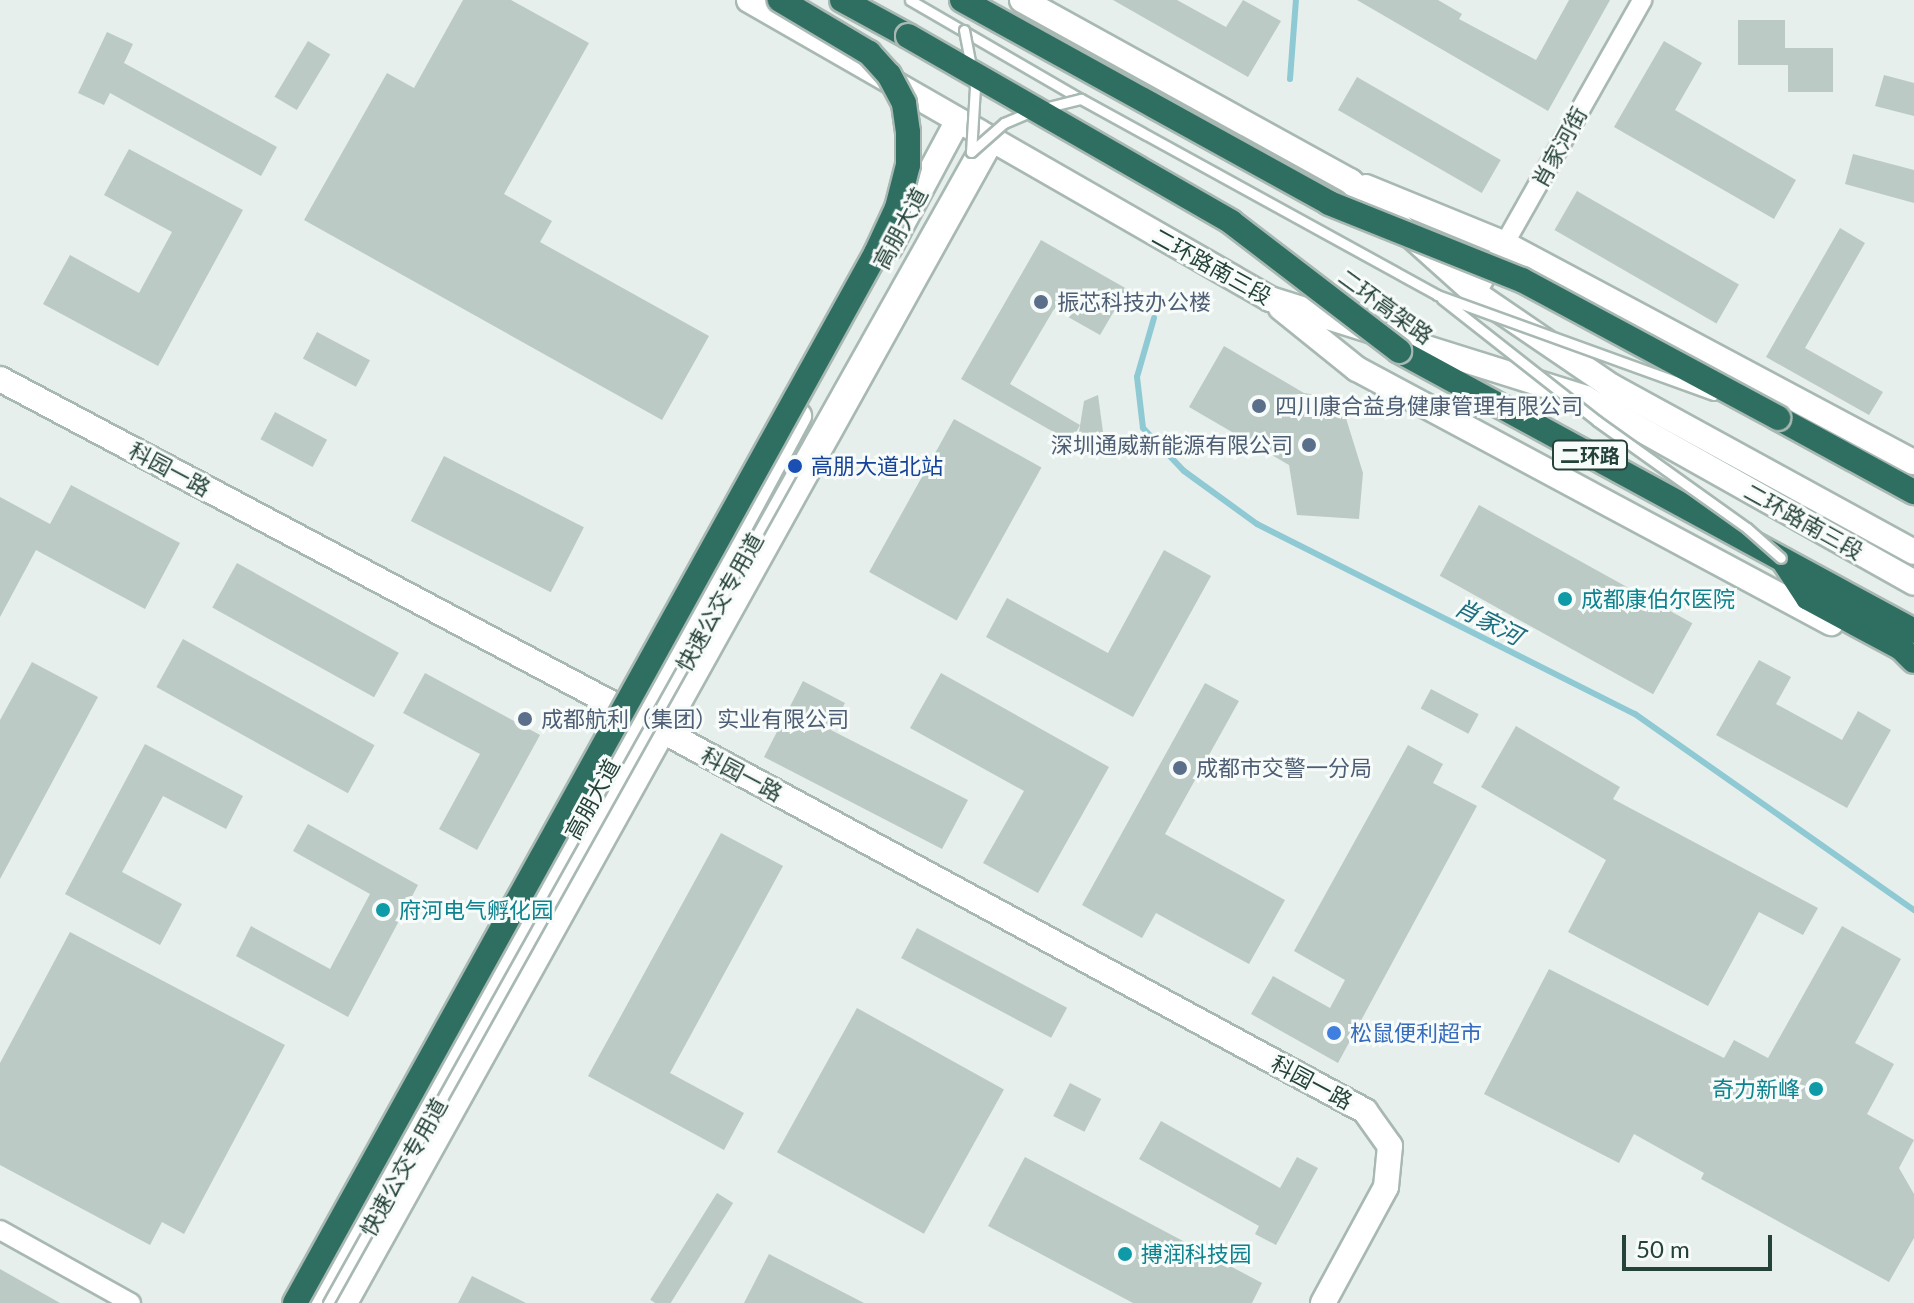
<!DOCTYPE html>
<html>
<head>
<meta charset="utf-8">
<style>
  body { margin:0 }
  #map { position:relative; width:1914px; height:1303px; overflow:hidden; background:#e6efeb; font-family:Lato,"Noto Sans SC",sans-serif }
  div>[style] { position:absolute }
  .stream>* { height:6px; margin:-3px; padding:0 3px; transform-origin:3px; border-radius:3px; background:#8ec9d4 }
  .building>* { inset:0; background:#bbcac4; transform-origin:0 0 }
  .roads { filter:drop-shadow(2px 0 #a8b8b2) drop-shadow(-2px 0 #a8b8b2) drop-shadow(0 2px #a8b8b2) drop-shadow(0 -2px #a8b8b2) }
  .lane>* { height:9px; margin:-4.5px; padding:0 4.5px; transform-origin:4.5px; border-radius:4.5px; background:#fff }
  .street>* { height:18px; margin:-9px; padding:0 9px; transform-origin:9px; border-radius:9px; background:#fff }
  .secondary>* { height:24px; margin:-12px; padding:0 12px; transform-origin:12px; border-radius:12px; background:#fff }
  .highway>* { height:24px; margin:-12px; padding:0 12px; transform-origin:12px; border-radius:12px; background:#2f6f62 }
  .bridges { filter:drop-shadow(2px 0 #a8b8b2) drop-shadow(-2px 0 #a8b8b2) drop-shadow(0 2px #a8b8b2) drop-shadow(0 -2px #a8b8b2) }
  .lane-bridge>* { height:9px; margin:-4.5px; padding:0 4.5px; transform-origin:4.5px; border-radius:4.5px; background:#fff }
  .highway-bridge>* { height:24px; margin:-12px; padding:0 12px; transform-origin:12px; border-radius:12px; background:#2f6f62 }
  .dots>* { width:22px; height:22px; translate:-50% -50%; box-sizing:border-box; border:4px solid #f7fbf9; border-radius:50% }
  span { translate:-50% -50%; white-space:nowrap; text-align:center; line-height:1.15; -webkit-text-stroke:6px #f7fbf9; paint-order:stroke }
  .shield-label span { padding:2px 6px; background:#f7fbf9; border:2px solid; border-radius:6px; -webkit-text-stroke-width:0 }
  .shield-label { font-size:20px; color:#24423a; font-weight:700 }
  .street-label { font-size:22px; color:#24423a }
  .service-label { font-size:22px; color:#4e5e75 }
  .left { translate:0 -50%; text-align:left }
  .right { translate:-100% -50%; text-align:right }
  .transit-label { font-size:22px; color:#164399 }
  .culture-label { font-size:22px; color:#0d838f }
  .shop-label { font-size:22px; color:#366cbe }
  .water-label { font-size:24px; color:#1c6f80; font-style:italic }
  .scale { position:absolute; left:1622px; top:1235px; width:150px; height:36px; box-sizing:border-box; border:4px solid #24423a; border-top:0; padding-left:10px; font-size:24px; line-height:28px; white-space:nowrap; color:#24423a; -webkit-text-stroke:6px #f7fbf9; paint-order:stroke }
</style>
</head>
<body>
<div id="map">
  <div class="stream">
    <i style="left:1290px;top:79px;width:79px;rotate:-85.7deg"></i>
    <i style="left:1154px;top:318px;width:61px;rotate:106.1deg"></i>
    <i style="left:1137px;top:377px;width:51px;rotate:83.3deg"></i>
    <i style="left:1143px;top:428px;width:59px;rotate:46.4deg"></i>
    <i style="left:1184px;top:471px;width:90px;rotate:36deg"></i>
    <i style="left:1257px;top:524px;width:423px;rotate:26.7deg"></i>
    <i style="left:1635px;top:714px;width:341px;rotate:35.1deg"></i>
  </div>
  <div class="building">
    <i style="clip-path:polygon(463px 0,511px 0,589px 43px,504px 194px,552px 221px,540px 242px,709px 336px,662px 420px,304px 220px,387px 73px,414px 88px)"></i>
    <i style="clip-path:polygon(1113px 0,1177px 0,1226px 27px,1243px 0,1281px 21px,1248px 77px)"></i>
    <i style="clip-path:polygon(1357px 0,1438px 0,1462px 14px,1459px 19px,1536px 60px,1569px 0,1610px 0,1548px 111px)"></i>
    <i style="clip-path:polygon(1738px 20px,1785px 20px,1785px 48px,1833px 48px,1833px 92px,1788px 92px,1788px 65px,1738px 65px)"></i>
    <i style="clip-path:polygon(107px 32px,133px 44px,124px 63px,277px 147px,261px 176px,110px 93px,104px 105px,78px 93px)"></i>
    <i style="left:308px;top:41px;width:26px;height:65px;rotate:31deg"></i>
    <i style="clip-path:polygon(1664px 41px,1702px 63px,1675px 110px,1796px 180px,1774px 219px,1614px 127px)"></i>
    <i style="clip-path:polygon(1884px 75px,1914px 83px,1914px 116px,1875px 106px)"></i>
    <i style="left:1357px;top:77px;width:166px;height:38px;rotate:30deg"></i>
    <i style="clip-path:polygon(129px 149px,243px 210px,158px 366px,43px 304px,70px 255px,139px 293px,172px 232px,104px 195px)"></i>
    <i style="clip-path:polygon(1853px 154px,1914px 170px,1914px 203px,1845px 184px)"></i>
    <i style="left:1577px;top:191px;width:187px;height:45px;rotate:30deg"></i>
    <i style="clip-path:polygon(1840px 228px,1865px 243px,1805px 348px,1883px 392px,1869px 415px,1766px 357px)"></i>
    <i style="clip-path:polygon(1041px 240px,1127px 289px,1100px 335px,1054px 309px,1010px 384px,1080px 425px,1071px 442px,961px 379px)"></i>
    <i style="left:317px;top:332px;width:60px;height:30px;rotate:28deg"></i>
    <i style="clip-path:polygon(1224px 346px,1304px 393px,1340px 399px,1363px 473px,1359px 519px,1297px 515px,1289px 465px,1189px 407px)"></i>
    <i style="clip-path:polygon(1098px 395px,1106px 454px,1078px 438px,1084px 401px)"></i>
    <i style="left:275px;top:412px;width:59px;height:31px;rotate:28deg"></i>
    <i style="left:954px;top:419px;width:100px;height:175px;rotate:29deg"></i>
    <i style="left:444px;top:456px;width:157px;height:73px;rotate:27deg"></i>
    <i style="clip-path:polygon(71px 485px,180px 543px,145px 609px,36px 550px,0 617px,0 497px,50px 524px)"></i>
    <i style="left:1479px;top:505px;width:244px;height:81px;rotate:29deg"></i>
    <i style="clip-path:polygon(1164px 550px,1211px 576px,1133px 717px,986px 637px,1007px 598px,1108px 653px)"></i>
    <i style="left:237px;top:563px;width:185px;height:51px;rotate:29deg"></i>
    <i style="left:183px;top:639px;width:219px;height:55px;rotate:29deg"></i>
    <i style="clip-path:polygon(1759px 660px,1791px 677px,1776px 704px,1842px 740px,1858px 711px,1891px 730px,1847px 808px,1716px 735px)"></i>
    <i style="clip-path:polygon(32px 662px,98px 697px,0 879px,0 720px)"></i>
    <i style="clip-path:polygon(425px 673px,540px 735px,477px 850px,439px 829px,480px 754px,403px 713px)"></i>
    <i style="clip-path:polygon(941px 673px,1109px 767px,1038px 893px,983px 863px,1024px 791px,910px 728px)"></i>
    <i style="clip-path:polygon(803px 681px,845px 703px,831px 730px,968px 800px,942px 849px,764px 757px)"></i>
    <i style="clip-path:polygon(1205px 683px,1239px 701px,1165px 834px,1285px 900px,1249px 964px,1156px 913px,1142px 938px,1082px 905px)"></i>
    <i style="left:1431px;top:689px;width:54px;height:22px;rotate:28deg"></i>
    <i style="clip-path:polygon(1516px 726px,1620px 787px,1613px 799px,1818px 908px,1803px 935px,1759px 912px,1708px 1006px,1568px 932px,1606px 860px,1481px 787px)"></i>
    <i style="clip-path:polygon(145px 744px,243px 796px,226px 829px,163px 796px,122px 872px,182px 904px,160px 945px,65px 894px)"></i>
    <i style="clip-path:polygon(1408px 745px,1443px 764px,1433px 783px,1477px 806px,1338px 1063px,1251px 1014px,1273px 976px,1330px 1008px,1345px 980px,1294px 951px)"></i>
    <i style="clip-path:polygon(308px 824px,418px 885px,348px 1017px,236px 956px,251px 926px,330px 969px,370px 894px,293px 851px)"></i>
    <i style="clip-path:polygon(721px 833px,783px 866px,670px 1073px,744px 1113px,724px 1150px,588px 1076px)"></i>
    <i style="clip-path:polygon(1842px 926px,1901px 959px,1855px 1043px,1894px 1064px,1867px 1114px,1914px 1140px,1899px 1168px,1914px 1194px,1914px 1238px,1889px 1282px,1701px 1179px,1704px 1173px,1634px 1134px,1619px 1163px,1484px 1094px,1549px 969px,1724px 1058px,1734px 1040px,1768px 1058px)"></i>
    <i style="left:917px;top:928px;width:170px;height:34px;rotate:28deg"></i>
    <i style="clip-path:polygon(70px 932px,285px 1045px,184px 1234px,162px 1222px,150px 1245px,0 1165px,0 1063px)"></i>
    <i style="left:857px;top:1008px;width:168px;height:165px;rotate:29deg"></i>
    <i style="left:1070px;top:1083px;width:35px;height:37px;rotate:27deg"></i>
    <i style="clip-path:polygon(1161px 1121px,1280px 1188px,1297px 1157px,1318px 1168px,1276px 1245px,1255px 1234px,1259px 1226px,1139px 1159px)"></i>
    <i style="clip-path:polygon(1025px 1157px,1262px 1283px,1252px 1303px,1133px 1303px,988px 1226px)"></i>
    <i style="left:717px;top:1193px;width:19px;height:126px;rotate:32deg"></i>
    <i style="clip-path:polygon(769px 1254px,864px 1303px,744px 1303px)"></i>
    <i style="clip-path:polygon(0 1269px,60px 1303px,0 1303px)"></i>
    <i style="clip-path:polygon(472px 1276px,526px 1303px,458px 1303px)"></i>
  </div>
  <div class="roads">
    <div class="lane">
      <i style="left:910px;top:0;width:198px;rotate:30.1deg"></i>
      <i style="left:795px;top:466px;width:360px;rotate:-60.7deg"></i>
    </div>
    <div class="street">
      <i style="left:1476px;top:294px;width:338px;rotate:-60.5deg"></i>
      <i style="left:0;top:1230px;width:150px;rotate:29.1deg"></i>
    </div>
    <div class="secondary">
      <i style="left:749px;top:0;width:601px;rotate:29.85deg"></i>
      <i style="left:1270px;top:299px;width:330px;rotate:17.4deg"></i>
      <i style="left:1585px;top:398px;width:377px;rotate:29.3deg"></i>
      <i style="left:1022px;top:0;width:375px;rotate:28.9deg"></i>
      <i style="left:1350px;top:181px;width:169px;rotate:41.9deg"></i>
      <i style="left:1476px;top:294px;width:163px;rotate:34.3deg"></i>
      <i style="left:1611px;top:386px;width:345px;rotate:28.7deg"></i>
      <i style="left:1366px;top:187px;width:150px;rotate:22.3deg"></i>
      <i style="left:1505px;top:244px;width:463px;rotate:28.1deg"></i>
      <i style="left:890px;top:247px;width:142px;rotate:-61.8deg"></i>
      <i style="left:1281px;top:308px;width:97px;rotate:38.8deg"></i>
      <i style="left:1357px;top:369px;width:538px;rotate:28.19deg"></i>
      <i style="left:0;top:379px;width:721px;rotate:27.95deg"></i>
      <i style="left:637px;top:717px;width:828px;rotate:28.42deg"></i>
      <i style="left:1365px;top:1111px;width:43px;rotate:54.5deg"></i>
      <i style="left:1390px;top:1146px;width:41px;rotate:95.6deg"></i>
      <i style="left:1386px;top:1187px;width:132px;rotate:118.5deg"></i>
      <i style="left:312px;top:1303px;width:670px;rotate:-60.99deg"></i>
      <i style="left:637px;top:717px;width:342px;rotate:-61.7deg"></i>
      <i style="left:345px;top:1303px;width:1329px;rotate:-60.93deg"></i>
    </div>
    <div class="highway">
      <i style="left:842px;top:0;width:75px;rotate:28.6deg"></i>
      <i style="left:1399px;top:351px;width:586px;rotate:28.53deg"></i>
      <i style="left:1778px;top:418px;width:155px;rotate:28.6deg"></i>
      <i style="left:1783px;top:560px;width:45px;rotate:56.7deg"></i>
      <i style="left:1808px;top:598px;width:106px;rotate:28.3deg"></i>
      <i style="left:1901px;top:648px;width:18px;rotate:45deg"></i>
    </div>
  </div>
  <div class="bridges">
    <div class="lane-bridge">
      <i style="left:964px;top:30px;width:58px;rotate:79.1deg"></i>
      <i style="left:975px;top:87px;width:65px;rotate:93.5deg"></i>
      <i style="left:1044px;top:108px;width:38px;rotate:-14deg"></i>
      <i style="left:1081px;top:99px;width:406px;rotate:28.8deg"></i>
      <i style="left:1437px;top:295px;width:294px;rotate:19.9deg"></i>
      <i style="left:971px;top:152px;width:44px;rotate:-41.3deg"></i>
      <i style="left:1004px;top:123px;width:28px;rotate:-23deg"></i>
      <i style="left:1442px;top:299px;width:197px;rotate:38.2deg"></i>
      <i style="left:1597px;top:421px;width:184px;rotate:35.5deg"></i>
      <i style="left:1747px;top:528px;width:45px;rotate:41.4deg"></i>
      <i style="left:328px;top:1303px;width:958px;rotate:-60.84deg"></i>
    </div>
    <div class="highway-bridge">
      <i style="left:962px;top:0;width:419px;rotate:28.9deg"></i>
      <i style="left:1329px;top:203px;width:208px;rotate:21.8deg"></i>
      <i style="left:1522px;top:280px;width:291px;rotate:28.3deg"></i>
      <i style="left:908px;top:36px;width:373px;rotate:29.9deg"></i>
      <i style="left:1231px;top:222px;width:212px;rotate:37.5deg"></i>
      <i style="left:295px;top:1303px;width:1200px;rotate:-61.04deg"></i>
      <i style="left:876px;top:253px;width:50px;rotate:-65deg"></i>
      <i style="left:897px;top:208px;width:44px;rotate:-75.7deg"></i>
      <i style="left:908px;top:165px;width:33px;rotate:-90deg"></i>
      <i style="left:908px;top:132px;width:29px;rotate:-98deg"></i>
      <i style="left:904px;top:103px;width:32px;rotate:-118deg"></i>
      <i style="left:889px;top:75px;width:30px;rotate:-132deg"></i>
      <i style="left:869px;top:53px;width:104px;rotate:-149.2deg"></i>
    </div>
  </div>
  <div class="dots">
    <i style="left:1041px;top:302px;background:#5c6f8a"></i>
    <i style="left:1259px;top:406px;background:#5c6f8a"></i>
    <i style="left:1309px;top:445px;background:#5c6f8a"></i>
    <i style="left:795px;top:466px;background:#1a4fb4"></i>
    <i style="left:1565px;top:599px;background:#0f9aa8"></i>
    <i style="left:525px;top:719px;background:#5c6f8a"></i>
    <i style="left:1180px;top:768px;background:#5c6f8a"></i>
    <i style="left:383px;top:910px;background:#0f9aa8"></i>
    <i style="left:1334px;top:1033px;background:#3f7fe0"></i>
    <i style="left:1816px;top:1089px;background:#0f9aa8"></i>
    <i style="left:1125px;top:1254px;background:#0f9aa8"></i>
  </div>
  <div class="shield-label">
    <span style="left:1590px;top:455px">二环路</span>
  </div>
  <div class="street-label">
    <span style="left:1559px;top:147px;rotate:-61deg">肖家河街</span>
    <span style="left:900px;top:228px;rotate:-62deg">高朋大道</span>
    <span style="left:1212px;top:266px;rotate:29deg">二环路南三段</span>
    <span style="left:1386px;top:306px;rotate:36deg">二环高架路</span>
    <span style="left:170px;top:469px;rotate:28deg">科园一路</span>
    <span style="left:1804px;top:521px;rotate:29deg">二环路南三段</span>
    <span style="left:719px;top:602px;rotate:-61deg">快速公交专用道</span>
    <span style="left:742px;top:774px;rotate:28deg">科园一路</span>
    <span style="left:592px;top:799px;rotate:-61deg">高朋大道</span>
    <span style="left:1312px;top:1082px;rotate:28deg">科园一路</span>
    <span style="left:403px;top:1167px;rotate:-61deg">快速公交专用道</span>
  </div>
  <div class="service-label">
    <span class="left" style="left:1057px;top:302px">振芯科技办公楼</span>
    <span class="left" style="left:1275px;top:406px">四川康合益身健康管理有限公司</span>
    <span class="right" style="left:1293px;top:445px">深圳通威新能源有限公司</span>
    <span class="left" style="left:541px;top:719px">成都航利（集团）实业有限公司</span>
    <span class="left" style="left:1196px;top:768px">成都市交警一分局</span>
  </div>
  <div class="transit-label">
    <span class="left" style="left:811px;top:466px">高朋大道北站</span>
  </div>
  <div class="culture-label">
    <span class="left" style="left:1581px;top:599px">成都康伯尔医院</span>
    <span class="left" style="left:399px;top:910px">府河电气孵化园</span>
    <span class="right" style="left:1800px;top:1089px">奇力新峰</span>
    <span class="left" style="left:1141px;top:1254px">搏润科技园</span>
  </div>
  <div class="shop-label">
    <span class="left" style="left:1350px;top:1033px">松鼠便利超市</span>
  </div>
  <div class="water-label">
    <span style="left:1489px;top:621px;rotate:27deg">肖家河</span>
  </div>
  <div class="scale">50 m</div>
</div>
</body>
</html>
